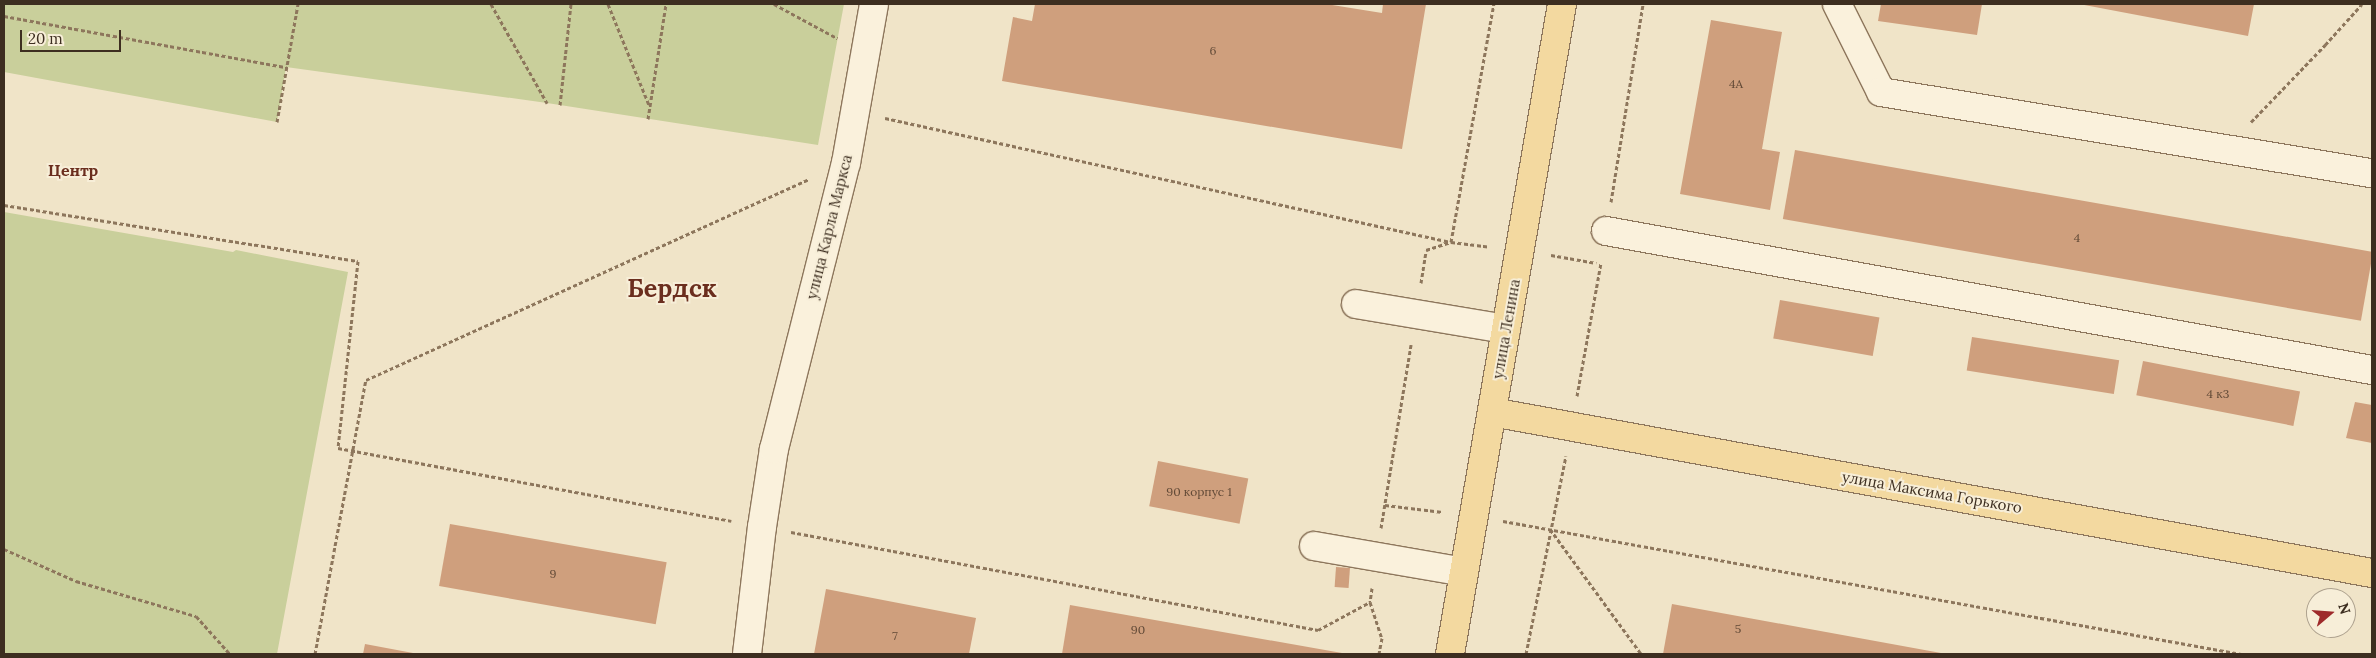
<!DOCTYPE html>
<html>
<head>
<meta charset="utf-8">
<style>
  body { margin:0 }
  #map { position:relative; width:2376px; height:658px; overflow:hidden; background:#f0e4c8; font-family:Lora,serif }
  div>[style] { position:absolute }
  .green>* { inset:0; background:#c9cf9b }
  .building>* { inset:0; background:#cf9f7d; transform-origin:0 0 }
  .path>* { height:3px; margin-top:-1.5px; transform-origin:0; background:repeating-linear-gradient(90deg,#8d765c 0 4px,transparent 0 6.5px) }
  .roads { filter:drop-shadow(1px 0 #8d765c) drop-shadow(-1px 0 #8d765c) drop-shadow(0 1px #8d765c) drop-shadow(0 -1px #8d765c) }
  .minor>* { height:28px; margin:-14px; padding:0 14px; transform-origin:14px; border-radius:14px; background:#faf1dc }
  .major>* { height:28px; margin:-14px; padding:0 14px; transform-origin:14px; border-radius:14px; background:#f3d9a0 }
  span { translate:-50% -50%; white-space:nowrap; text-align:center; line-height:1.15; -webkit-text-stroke:4px #f7eed8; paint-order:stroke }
  .number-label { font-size:12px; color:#624a37 }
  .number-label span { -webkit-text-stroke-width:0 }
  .street-label { font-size:15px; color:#3d2e20 }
  .neighbourhood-label { font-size:16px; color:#6b2e1e; font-weight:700 }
  .town-label { font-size:25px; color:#6b2e1e; font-weight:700 }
  .frame { position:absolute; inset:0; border:5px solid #3d2e20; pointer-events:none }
  .north { position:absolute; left:2306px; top:588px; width:50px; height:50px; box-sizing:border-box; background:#f7eed8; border:1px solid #ada18e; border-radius:50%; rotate:72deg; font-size:14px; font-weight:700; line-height:20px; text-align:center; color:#3d2e20 }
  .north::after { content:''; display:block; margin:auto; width:18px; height:22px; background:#9e2a2b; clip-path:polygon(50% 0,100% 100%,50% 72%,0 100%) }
  .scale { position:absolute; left:20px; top:30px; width:101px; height:22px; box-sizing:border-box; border:2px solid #3d2e20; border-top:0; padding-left:6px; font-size:15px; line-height:18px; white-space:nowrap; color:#3d2e20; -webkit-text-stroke:4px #f7eed8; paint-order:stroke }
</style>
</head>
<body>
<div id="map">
  <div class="green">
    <i style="clip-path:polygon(4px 4px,844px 4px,818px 145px,547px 103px,286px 67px,277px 122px,4px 72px)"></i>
    <i style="clip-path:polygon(4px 212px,233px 252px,236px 250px,348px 272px,277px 654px,4px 654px)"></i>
  </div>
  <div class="building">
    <i style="clip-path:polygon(1035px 4px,1326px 4px,1382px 13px,1383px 4px,1426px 4px,1402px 149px,1002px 81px,1013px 17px,1032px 21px)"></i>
    <i style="clip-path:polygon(1881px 4px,1982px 4px,1977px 35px,1878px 21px)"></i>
    <i style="clip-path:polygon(2079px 4px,2254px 4px,2248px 36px)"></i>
    <i style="clip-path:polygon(1711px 20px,1782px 32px,1762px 149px,1780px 152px,1770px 210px,1680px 194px)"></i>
    <i style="left:1795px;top:150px;width:587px;height:70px;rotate:10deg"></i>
    <i style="left:1780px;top:300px;width:101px;height:39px;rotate:10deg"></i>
    <i style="left:1972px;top:337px;width:149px;height:34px;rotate:9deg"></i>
    <i style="left:2143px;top:361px;width:160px;height:35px;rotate:11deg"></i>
    <i style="clip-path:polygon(2355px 402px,2372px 405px,2372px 443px,2346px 438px)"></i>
    <i style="left:1158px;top:461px;width:92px;height:46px;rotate:11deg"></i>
    <i style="left:450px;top:524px;width:220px;height:63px;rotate:10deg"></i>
    <i style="left:1336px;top:567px;width:14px;height:20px;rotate:4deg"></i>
    <i style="clip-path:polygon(826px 589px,976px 618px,969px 654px,814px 654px)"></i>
    <i style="clip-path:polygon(1672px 604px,1941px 653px,1941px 654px,1663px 654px)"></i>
    <i style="clip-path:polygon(1070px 605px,1342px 653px,1342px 654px,1062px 654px)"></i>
    <i style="clip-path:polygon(365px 644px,413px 653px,413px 654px,363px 654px)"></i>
  </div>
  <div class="path">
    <i style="left:491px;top:4px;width:114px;rotate:60.5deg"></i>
    <i style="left:608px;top:4px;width:109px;rotate:67.9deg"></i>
    <i style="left:774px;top:4px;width:72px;rotate:28.4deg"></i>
    <i style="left:4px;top:16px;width:287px;rotate:10.3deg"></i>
    <i style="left:560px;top:105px;width:102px;rotate:-83.8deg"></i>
    <i style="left:885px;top:118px;width:579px;rotate:12.36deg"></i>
    <i style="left:1451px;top:242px;width:39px;rotate:7deg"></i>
    <i style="left:648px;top:119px;width:116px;rotate:-81.1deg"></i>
    <i style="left:277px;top:122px;width:120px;rotate:-79.9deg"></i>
    <i style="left:2251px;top:122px;width:107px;rotate:-46.1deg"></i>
    <i style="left:2325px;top:45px;width:55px;rotate:-47.9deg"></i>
    <i style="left:1611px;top:202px;width:201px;rotate:-80.8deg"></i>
    <i style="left:4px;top:205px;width:358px;rotate:9deg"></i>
    <i style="left:358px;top:261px;width:188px;rotate:96.1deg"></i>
    <i style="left:338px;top:448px;width:400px;rotate:10.5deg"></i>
    <i style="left:1551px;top:255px;width:46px;rotate:10.1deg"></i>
    <i style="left:1421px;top:283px;width:33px;rotate:-81deg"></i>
    <i style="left:1426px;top:250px;width:26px;rotate:-18deg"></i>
    <i style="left:1451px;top:242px;width:242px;rotate:-79.8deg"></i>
    <i style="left:1577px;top:396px;width:136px;rotate:-79.8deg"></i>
    <i style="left:1385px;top:505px;width:58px;rotate:6.9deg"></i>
    <i style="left:1503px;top:521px;width:750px;rotate:10.22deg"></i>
    <i style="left:1381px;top:528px;width:186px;rotate:-80.7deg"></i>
    <i style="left:1550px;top:529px;width:155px;rotate:53.9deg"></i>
    <i style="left:791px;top:532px;width:536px;rotate:10.53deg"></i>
    <i style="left:1318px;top:630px;width:59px;rotate:-28.3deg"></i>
    <i style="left:4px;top:549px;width:79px;rotate:24deg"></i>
    <i style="left:76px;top:581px;width:125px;rotate:16.3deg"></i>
    <i style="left:196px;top:616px;width:51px;rotate:48.2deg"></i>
    <i style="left:1372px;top:588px;width:14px;rotate:98deg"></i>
    <i style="left:1370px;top:602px;width:38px;rotate:72deg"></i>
    <i style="left:1382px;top:638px;width:16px;rotate:101deg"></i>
    <i style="left:315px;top:654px;width:279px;rotate:-79.5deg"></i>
    <i style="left:366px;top:380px;width:487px;rotate:-24.4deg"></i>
    <i style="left:1526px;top:654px;width:202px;rotate:-78.6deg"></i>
  </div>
  <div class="roads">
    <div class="minor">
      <i style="left:1837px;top:4px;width:98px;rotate:63.4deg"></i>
      <i style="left:1881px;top:92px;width:498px;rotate:9.4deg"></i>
      <i style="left:1606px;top:231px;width:779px;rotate:10.29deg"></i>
      <i style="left:1356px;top:304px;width:152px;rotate:9.5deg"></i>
      <i style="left:1314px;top:546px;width:152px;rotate:9.8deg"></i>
      <i style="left:747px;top:654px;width:128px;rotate:-83.3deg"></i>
      <i style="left:762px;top:527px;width:79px;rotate:-81.3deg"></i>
      <i style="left:774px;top:449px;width:295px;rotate:-75.9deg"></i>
      <i style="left:846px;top:163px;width:161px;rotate:-80deg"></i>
    </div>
    <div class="major">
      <i style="left:1492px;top:412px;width:895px;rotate:10.37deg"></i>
      <i style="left:1450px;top:654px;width:660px;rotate:-80.22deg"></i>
    </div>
  </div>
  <div class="number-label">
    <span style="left:1213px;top:51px">6</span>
    <span style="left:1736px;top:84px">4А</span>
    <span style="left:2077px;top:238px">4</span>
    <span style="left:2218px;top:394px">4 к3</span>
    <span style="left:1199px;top:492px">90 корпус 1</span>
    <span style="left:553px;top:574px">9</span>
    <span style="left:1738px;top:629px">5</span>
    <span style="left:1138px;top:630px">90</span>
    <span style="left:895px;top:636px">7</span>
  </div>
  <div class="street-label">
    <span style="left:829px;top:227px;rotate:-76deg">улица Карла Маркса</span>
    <span style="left:1506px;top:329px;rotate:-80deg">улица Ленина</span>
    <span style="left:1932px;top:492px;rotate:10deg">улица Максима Горького</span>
  </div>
  <div class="neighbourhood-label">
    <span style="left:73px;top:170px">Центр</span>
  </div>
  <div class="town-label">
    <span style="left:672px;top:288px">Бердск</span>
  </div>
  <div class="frame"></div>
  <div class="north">N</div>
  <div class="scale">20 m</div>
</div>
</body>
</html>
